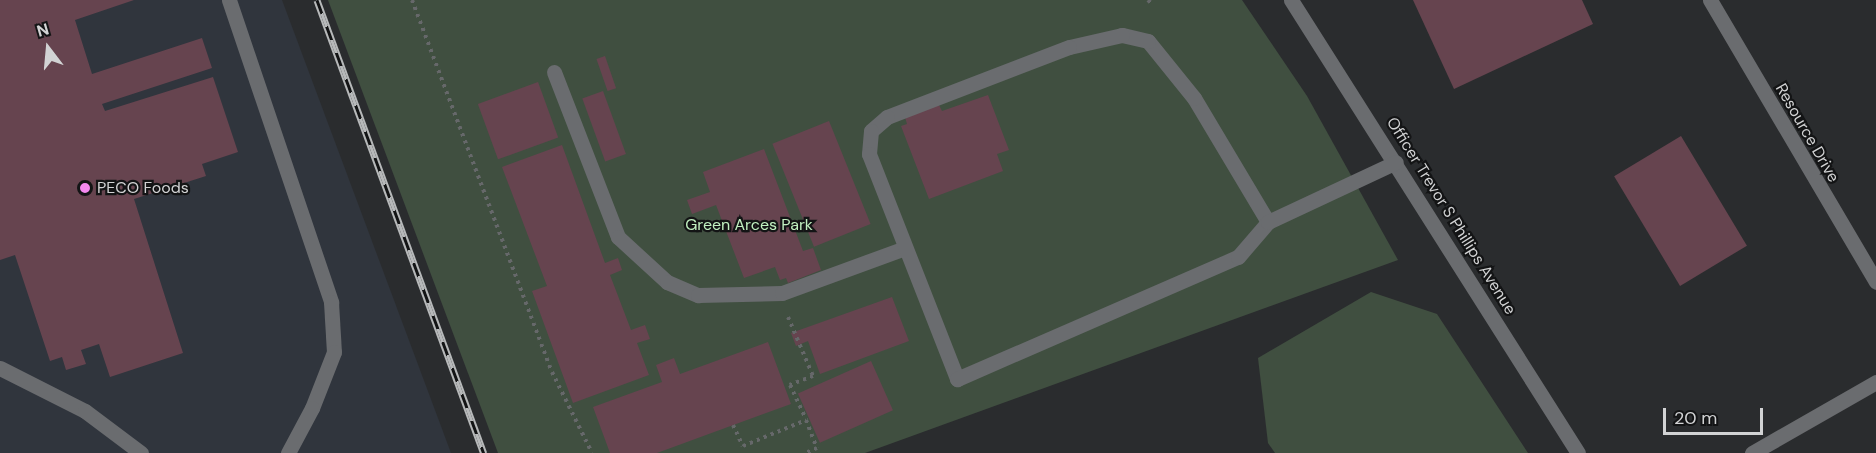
<!DOCTYPE html>
<html>
<head>
<meta charset="utf-8">
<style>
  body { margin:0 }
  #map { position:relative; width:1876px; height:453px; overflow:hidden; background:#2a2c2e; font-family:"DM Sans",sans-serif }
  div>[style] { position:absolute }
  .built>* { inset:0; background:#30353d }
  .green>* { inset:0; background:#404f40 }
  .building>* { inset:0; background:#66444f; transform-origin:0 0 }
  .path>* { height:4px; margin-top:-2px; transform-origin:0; background:repeating-linear-gradient(90deg,#66686a 0 3px,transparent 0 7.5px) }
  .minor>* { height:15px; margin:-7.5px; padding:0 7.5px; transform-origin:7.5px; border-radius:7.5px; background:#6a6c6f }
  .rail>* { height:7px; margin-top:-3.5px; transform-origin:0; background:repeating-linear-gradient(90deg,#131415 0 14px,#b7b9ba 0 28px); box-sizing:border-box; border-block:2px solid #b7b9ba }
  .dots>* { width:16px; height:16px; translate:-50% -50%; box-sizing:border-box; border:3px solid #131415; border-radius:50% }
  span { translate:-50% -50%; white-space:nowrap; text-align:center; line-height:1.15; -webkit-text-stroke:4.5px #131415; paint-order:stroke }
  .street-label { font-size:16px; color:#d2d3d4 }
  .poi-label { font-size:16px; color:#d2d3d4 }
  .left { translate:0 -50%; text-align:left }
  .park-label { font-size:16px; color:#c1f0c0 }
  .north { position:absolute; left:18px; top:18px; width:60px; height:60px; -webkit-text-stroke:4px #131415; paint-order:stroke; rotate:344deg; font-size:16px; font-weight:700; line-height:24px; text-align:center; color:#d2d3d4 }
  .north::after { content:''; display:block; margin:auto; width:21px; height:27px; background:#d2d3d4; clip-path:polygon(50% 0,100% 100%,50% 72%,0 100%) }
  .scale { position:absolute; left:1663px; top:408px; width:100px; height:27px; box-sizing:border-box; border:3px solid #d2d3d4; border-top:0; padding-left:8px; font-size:18px; line-height:21px; white-space:nowrap; color:#d2d3d4; -webkit-text-stroke:4px #131415; paint-order:stroke }
</style>
</head>
<body>
<div id="map">
  <div class="built">
    <i style="clip-path:polygon(0 0,282px 0,451px 453px,0 453px)"></i>
  </div>
  <div class="green">
    <i style="clip-path:polygon(328px 0,1242px 0,1307px 96px,1398px 260px,865px 453px,498px 453px)"></i>
    <i style="clip-path:polygon(1371px 292px,1437px 314px,1528px 453px,1275px 453px,1268px 443px,1258px 358px)"></i>
  </div>
  <div class="building">
    <i style="clip-path:polygon(0 0,134px 0,75px 20px,92px 74px,202px 38px,212px 68px,102px 104px,105px 111px,213px 77px,238px 152px,202px 164px,206px 176px,134px 199px,183px 353px,110px 377px,99px 344px,81px 350px,86px 364px,66px 370px,62px 357px,50px 361px,15px 255px,0 260px)"></i>
    <i style="clip-path:polygon(1413px 0,1582px 0,1593px 24px,1454px 89px)"></i>
    <i style="left:605px;top:56px;width:34px;height:9px;rotate:71deg"></i>
    <i style="left:538px;top:82px;width:59px;height:64px;rotate:70deg"></i>
    <i style="left:603px;top:91px;width:67px;height:22px;rotate:70deg"></i>
    <i style="clip-path:polygon(988px 95px,1009px 150px,997px 154px,1003px 171px,929px 199px,901px 126px,907px 124px,905px 117px,939px 105px,942px 111px)"></i>
    <i style="left:829px;top:121px;width:111px;height:61px;rotate:68deg"></i>
    <i style="left:1681px;top:136px;width:128px;height:78px;rotate:59deg"></i>
    <i style="clip-path:polygon(562px 145px,605px 263px,618px 258px,622px 270px,610px 275px,631px 330px,645px 325px,650px 339px,637px 343px,649px 375px,573px 403px,532px 291px,547px 286px,502px 167px)"></i>
    <i style="clip-path:polygon(764px 149px,803px 251px,813px 248px,821px 270px,788px 283px,786px 278px,780px 280px,775px 267px,744px 278px,716px 205px,692px 214px,687px 200px,710px 192px,703px 172px)"></i>
    <i style="clip-path:polygon(892px 297px,909px 341px,820px 374px,808px 341px,796px 346px,791px 333px)"></i>
    <i style="clip-path:polygon(768px 342px,791px 404px,657px 453px,610px 453px,593px 407px,662px 382px,656px 365px,674px 358px,680px 374px)"></i>
    <i style="left:871px;top:361px;width:54px;height:80px;rotate:66deg"></i>
  </div>
  <div class="path">
    <i style="left:412px;top:0;width:397px;rotate:69.4deg"></i>
    <i style="left:552px;top:372px;width:90px;rotate:63.7deg"></i>
    <i style="left:1148px;top:0;width:4px;rotate:45deg"></i>
    <i style="left:788px;top:317px;width:64px;rotate:67deg"></i>
    <i style="left:813px;top:376px;width:25px;rotate:159deg"></i>
    <i style="left:790px;top:385px;width:38px;rotate:65deg"></i>
    <i style="left:733px;top:425px;width:23px;rotate:65deg"></i>
    <i style="left:743px;top:446px;width:68px;rotate:-22.4deg"></i>
    <i style="left:806px;top:420px;width:30px;rotate:69deg"></i>
    <i style="left:817px;top:448px;width:13px;rotate:157deg"></i>
  </div>
  <div class="minor">
    <i style="left:229px;top:0;width:319px;rotate:71.3deg"></i>
    <i style="left:331px;top:302px;width:50px;rotate:86.6deg"></i>
    <i style="left:334px;top:352px;width:60px;rotate:111.4deg"></i>
    <i style="left:312px;top:408px;width:51px;rotate:118.1deg"></i>
    <i style="left:1291px;top:0;width:536px;rotate:57.64deg"></i>
    <i style="left:1710px;top:0;width:327px;rotate:59.5deg"></i>
    <i style="left:554px;top:72px;width:177px;rotate:68.8deg"></i>
    <i style="left:618px;top:237px;width:67px;rotate:42.6deg"></i>
    <i style="left:667px;top:282px;width:34px;rotate:23deg"></i>
    <i style="left:698px;top:295px;width:84px;rotate:-1.4deg"></i>
    <i style="left:782px;top:293px;width:131px;rotate:-20.1deg"></i>
    <i style="left:1268px;top:222px;width:144px;rotate:-120.8deg"></i>
    <i style="left:1194px;top:98px;width:73px;rotate:-128.9deg"></i>
    <i style="left:1148px;top:41px;width:27px;rotate:-167deg"></i>
    <i style="left:1122px;top:35px;width:54px;rotate:167.2deg"></i>
    <i style="left:1069px;top:47px;width:195px;rotate:159deg"></i>
    <i style="left:887px;top:117px;width:21px;rotate:139deg"></i>
    <i style="left:871px;top:131px;width:23px;rotate:95deg"></i>
    <i style="left:869px;top:154px;width:242px;rotate:68.6deg"></i>
    <i style="left:957px;top:379px;width:306px;rotate:-23.5deg"></i>
    <i style="left:1238px;top:257px;width:46px;rotate:-49.4deg"></i>
    <i style="left:1268px;top:222px;width:141px;rotate:-25.1deg"></i>
    <i style="left:0;top:368px;width:95px;rotate:26.8deg"></i>
    <i style="left:85px;top:411px;width:70px;rotate:36.9deg"></i>
    <i style="left:1752px;top:453px;width:143px;rotate:-29.8deg"></i>
  </div>
  <div class="rail">
    <i style="left:317px;top:0;width:483px;rotate:69.8deg"></i>
  </div>
  <div class="dots">
    <i style="left:85px;top:188px;background:#f589ef"></i>
  </div>
  <div class="street-label">
    <span style="left:1807px;top:133px;rotate:60deg">Resource Drive</span>
    <span style="left:1451px;top:216px;rotate:58deg">Officer Trevor S Phillips Avenue</span>
  </div>
  <div class="poi-label">
    <span class="left" style="left:97px;top:188px">PECO Foods</span>
  </div>
  <div class="park-label">
    <span style="left:749px;top:225px">Green Arces Park</span>
  </div>
  <div class="north">N</div>
  <div class="scale">20 m</div>
</div>
</body>
</html>
